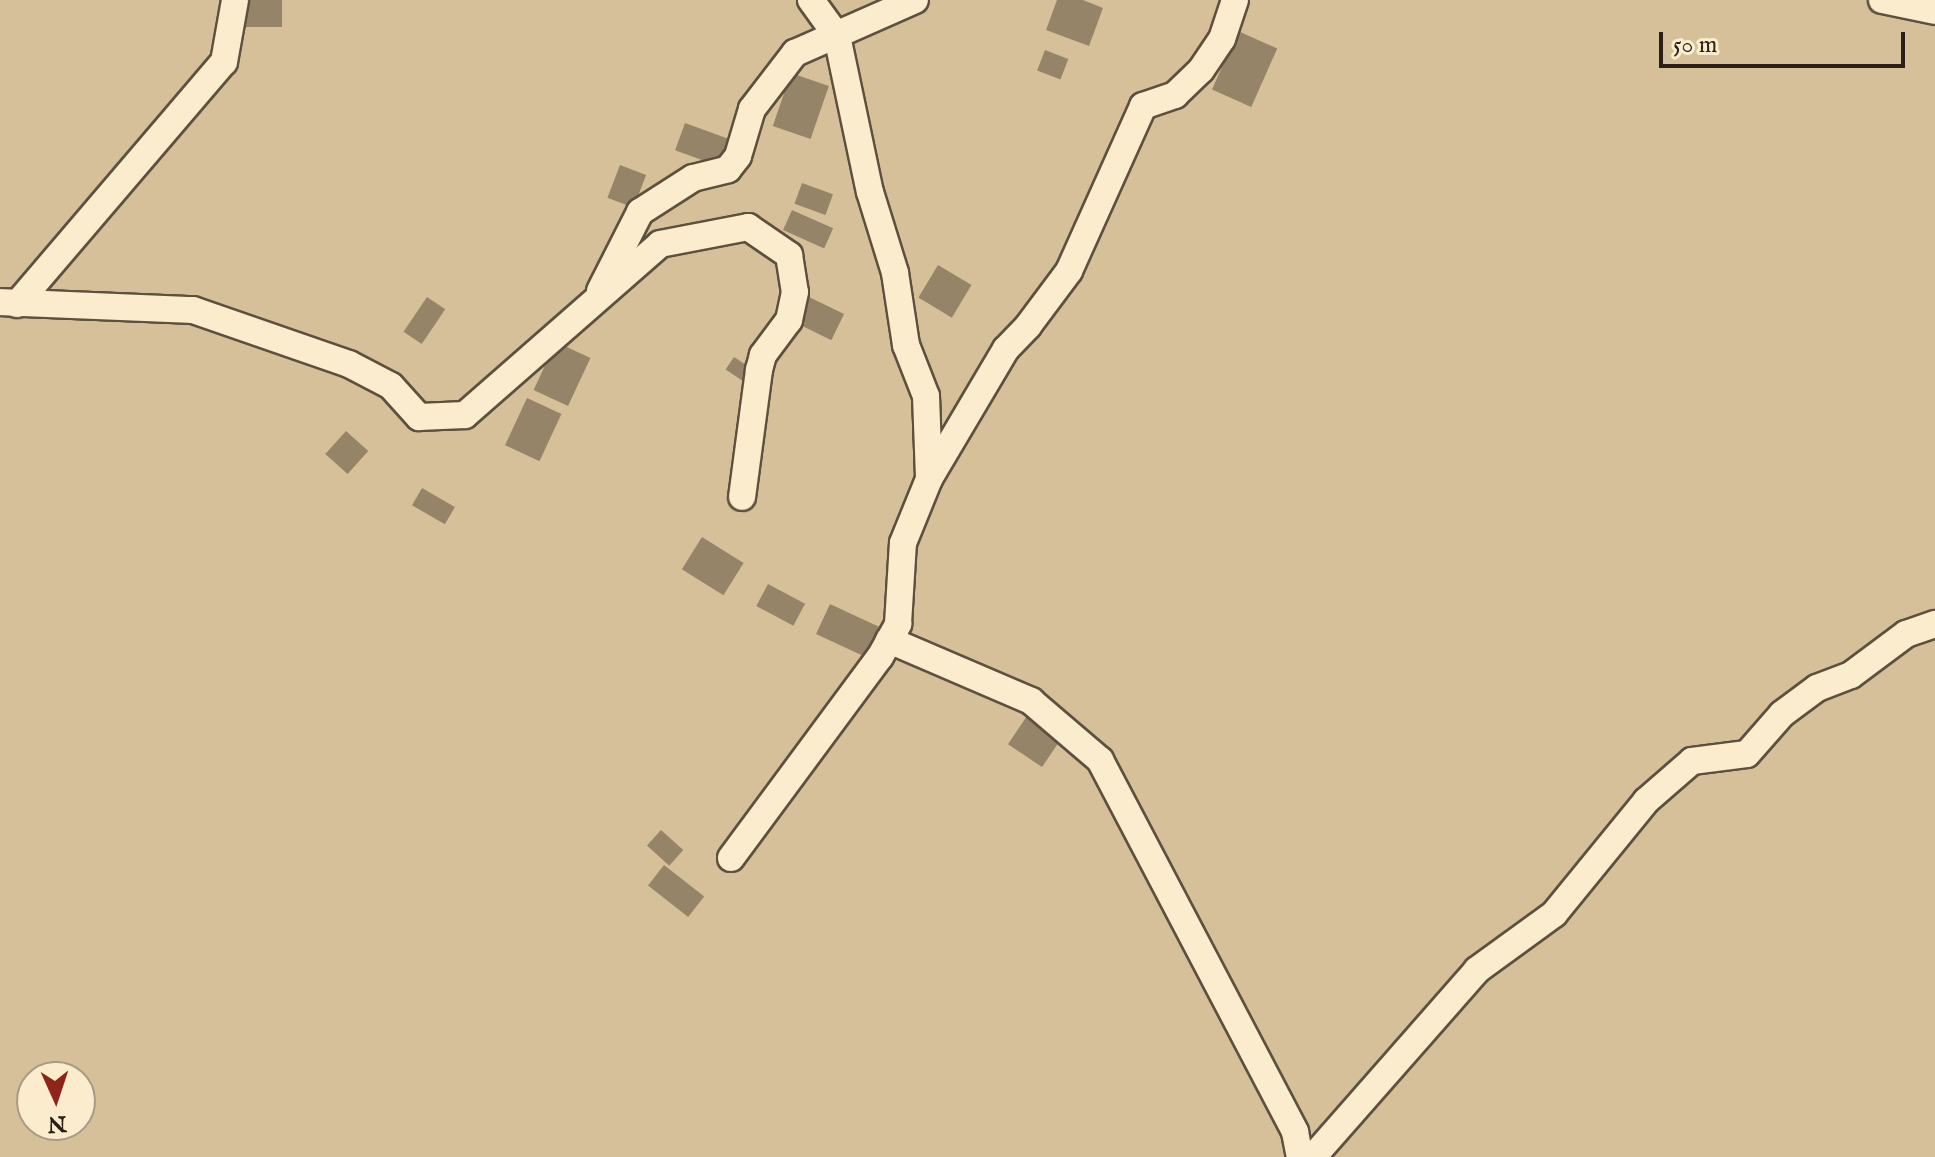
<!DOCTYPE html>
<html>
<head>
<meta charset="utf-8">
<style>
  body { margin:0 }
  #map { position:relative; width:1935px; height:1157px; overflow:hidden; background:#f9e1b3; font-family:"IM FELL English",serif }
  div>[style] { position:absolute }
  .green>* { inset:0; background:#d6c099 }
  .building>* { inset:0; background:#968469; transform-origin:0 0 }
  .roads { filter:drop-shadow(2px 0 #5e503f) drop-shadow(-2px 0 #5e503f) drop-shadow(0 2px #5e503f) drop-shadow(0 -2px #5e503f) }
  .minor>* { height:26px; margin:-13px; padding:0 13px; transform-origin:13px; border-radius:13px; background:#fbecce }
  span { translate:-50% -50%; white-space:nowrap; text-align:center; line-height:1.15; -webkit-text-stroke:8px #fbecce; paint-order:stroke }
  .north { position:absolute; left:16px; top:1061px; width:80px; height:80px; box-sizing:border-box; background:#fbecce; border:2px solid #a89a85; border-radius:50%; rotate:177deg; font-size:22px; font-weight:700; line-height:32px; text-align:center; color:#2b2018 }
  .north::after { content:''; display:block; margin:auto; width:28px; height:36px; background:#8f2418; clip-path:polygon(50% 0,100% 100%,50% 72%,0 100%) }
  .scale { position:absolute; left:1659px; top:32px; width:246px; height:36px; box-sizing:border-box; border:4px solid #2b2018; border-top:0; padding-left:10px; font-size:24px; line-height:28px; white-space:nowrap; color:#2b2018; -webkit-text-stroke:6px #fbecce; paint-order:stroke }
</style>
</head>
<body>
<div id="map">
  <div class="green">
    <i style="clip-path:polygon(evenodd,0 0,1935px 0,1935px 1157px,0 1157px,0 0,32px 1077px,80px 1077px,80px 1125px,32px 1125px,32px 1077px)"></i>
  </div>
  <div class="building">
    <i style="left:239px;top:0;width:43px;height:27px"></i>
    <i style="clip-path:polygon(1057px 0,1083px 0,1103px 8px,1089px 46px,1046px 30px)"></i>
    <i style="left:1238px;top:31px;width:43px;height:64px;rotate:24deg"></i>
    <i style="left:1045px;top:50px;width:25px;height:22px;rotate:21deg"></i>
    <i style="left:791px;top:73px;width:40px;height:56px;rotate:19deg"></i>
    <i style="left:685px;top:123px;width:46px;height:29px;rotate:20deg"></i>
    <i style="left:620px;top:165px;width:28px;height:35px;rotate:21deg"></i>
    <i style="left:802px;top:183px;width:33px;height:22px;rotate:20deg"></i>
    <i style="left:792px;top:210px;width:45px;height:22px;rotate:24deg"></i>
    <i style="left:938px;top:265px;width:39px;height:38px;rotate:31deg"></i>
    <i style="left:427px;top:297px;width:22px;height:42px;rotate:34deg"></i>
    <i style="left:809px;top:297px;width:39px;height:29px;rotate:26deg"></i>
    <i style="left:556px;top:342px;width:38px;height:53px;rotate:25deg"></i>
    <i style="left:734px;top:357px;width:23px;height:15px;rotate:34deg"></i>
    <i style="left:527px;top:398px;width:38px;height:52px;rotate:25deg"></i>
    <i style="left:346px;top:431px;width:30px;height:31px;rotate:42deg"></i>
    <i style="left:422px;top:488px;width:38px;height:20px;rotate:30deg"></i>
    <i style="left:702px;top:537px;width:49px;height:38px;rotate:32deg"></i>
    <i style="left:768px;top:584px;width:42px;height:25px;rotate:28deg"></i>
    <i style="left:830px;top:604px;width:54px;height:33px;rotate:25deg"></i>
    <i style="left:1027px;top:716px;width:41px;height:34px;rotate:34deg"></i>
    <i style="left:661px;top:830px;width:30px;height:21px;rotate:42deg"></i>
    <i style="left:664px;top:865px;width:51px;height:26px;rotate:38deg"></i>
  </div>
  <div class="roads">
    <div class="minor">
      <i style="left:811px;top:0;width:44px;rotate:54.2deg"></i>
      <i style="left:837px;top:36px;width:159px;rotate:78.1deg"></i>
      <i style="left:870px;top:192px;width:85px;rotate:72.8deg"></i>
      <i style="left:895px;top:273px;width:73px;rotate:81.3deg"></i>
      <i style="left:906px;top:345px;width:55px;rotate:68.6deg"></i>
      <i style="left:926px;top:396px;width:83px;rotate:87.9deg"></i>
      <i style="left:1882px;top:0;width:54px;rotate:11.7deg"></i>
      <i style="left:600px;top:291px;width:89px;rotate:-63.1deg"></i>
      <i style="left:640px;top:212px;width:63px;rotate:-32.7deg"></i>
      <i style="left:693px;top:178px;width:36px;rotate:-14deg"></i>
      <i style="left:728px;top:169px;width:16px;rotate:-52deg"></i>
      <i style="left:738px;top:156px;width:49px;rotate:-73.4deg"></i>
      <i style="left:752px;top:109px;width:71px;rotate:-52.5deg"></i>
      <i style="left:795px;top:53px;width:131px;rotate:-23.8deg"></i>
      <i style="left:0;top:302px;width:193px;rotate:2.4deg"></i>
      <i style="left:193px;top:310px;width:165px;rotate:19.1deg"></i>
      <i style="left:349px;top:364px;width:47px;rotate:27.6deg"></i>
      <i style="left:391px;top:386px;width:42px;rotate:47.9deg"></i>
      <i style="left:419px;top:417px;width:46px;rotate:-2.5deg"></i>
      <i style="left:465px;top:415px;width:259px;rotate:-41.2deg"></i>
      <i style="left:660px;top:244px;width:90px;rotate:-10.9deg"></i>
      <i style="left:748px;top:227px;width:50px;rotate:34.3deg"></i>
      <i style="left:789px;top:255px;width:37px;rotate:81deg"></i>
      <i style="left:795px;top:292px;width:29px;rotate:102deg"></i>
      <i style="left:789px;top:320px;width:44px;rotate:126.6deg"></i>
      <i style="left:763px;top:355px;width:16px;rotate:105deg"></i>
      <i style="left:759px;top:370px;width:128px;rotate:97.6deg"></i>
      <i style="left:17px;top:304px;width:318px;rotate:-49.5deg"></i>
      <i style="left:224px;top:62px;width:63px;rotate:-79.9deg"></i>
      <i style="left:889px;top:640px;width:155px;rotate:23.2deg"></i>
      <i style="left:1031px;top:701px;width:91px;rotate:40.5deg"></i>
      <i style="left:1100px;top:760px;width:420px;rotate:62.3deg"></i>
      <i style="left:1295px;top:1132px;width:25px;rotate:79deg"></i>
      <i style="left:731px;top:858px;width:250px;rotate:-53.5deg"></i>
      <i style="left:880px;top:657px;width:38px;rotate:-61deg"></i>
      <i style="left:898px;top:624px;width:81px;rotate:-86.5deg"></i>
      <i style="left:903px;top:543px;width:69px;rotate:-67.9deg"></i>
      <i style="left:929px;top:479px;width:151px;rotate:-59.4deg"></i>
      <i style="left:1006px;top:349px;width:32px;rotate:-46deg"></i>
      <i style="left:1028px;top:326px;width:69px;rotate:-53.3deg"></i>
      <i style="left:1069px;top:271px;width:181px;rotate:-65.8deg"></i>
      <i style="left:1143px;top:106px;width:34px;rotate:-19deg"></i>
      <i style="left:1175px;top:95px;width:36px;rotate:-44deg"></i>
      <i style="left:1201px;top:70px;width:37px;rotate:-56deg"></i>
      <i style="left:1222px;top:39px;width:41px;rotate:-71.6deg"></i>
      <i style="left:1313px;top:1157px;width:249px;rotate:-48.7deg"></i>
      <i style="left:1477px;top:970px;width:95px;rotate:-36deg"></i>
      <i style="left:1554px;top:914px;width:146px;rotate:-50.8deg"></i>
      <i style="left:1646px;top:801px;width:61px;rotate:-41deg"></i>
      <i style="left:1692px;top:761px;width:55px;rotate:-7.3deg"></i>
      <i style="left:1747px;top:754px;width:53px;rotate:-48.8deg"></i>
      <i style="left:1782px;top:714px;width:44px;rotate:-36.6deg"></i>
      <i style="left:1817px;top:688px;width:36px;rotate:-21deg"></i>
      <i style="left:1851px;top:675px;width:69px;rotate:-36.7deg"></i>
      <i style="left:1906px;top:634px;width:31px;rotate:-19deg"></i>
    </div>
  </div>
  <div class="north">N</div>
  <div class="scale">50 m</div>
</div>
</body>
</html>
